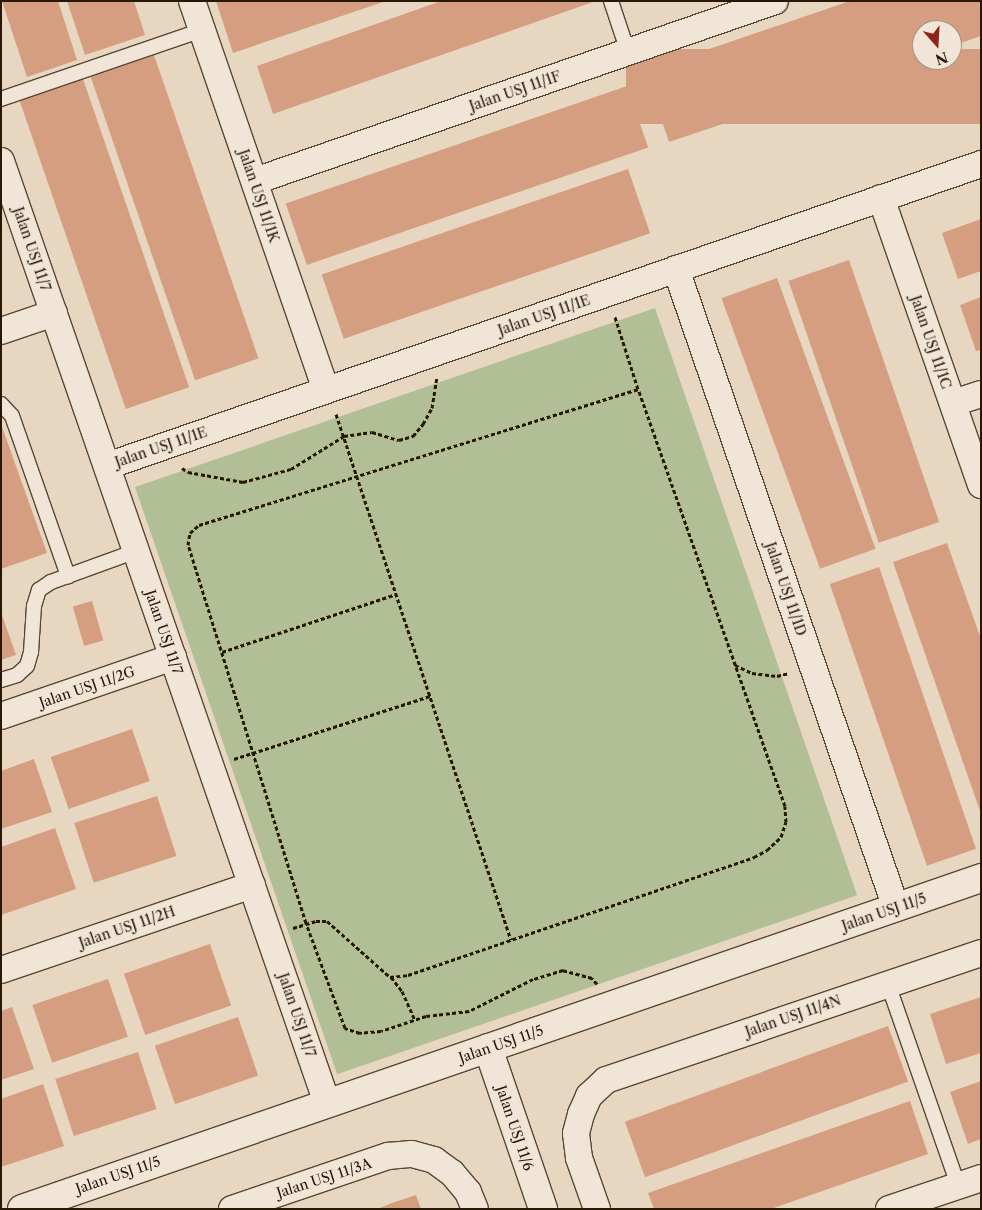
<!DOCTYPE html>
<html>
<head>
<meta charset="utf-8">
<style>
  body { margin:0 }
  #map { position:relative; width:982px; height:1210px; overflow:hidden; background:#e8d7c0; font-family:"Libre Caslon Text",serif }
  div>[style] { position:absolute }
  .green>* { inset:0; background:#b2bf96; transform-origin:0 0 }
  .building>* { inset:0; background:#d59e81; transform-origin:0 0 }
  .path>* { height:3px; margin-top:-1.5px; transform-origin:0; background:repeating-linear-gradient(90deg,#261805 0 4px,transparent 0 6.5px) }
  .roads { filter:drop-shadow(1px 0 #564834) drop-shadow(-1px 0 #564834) drop-shadow(0 1px #564834) drop-shadow(0 -1px #564834) }
  .service>* { height:14px; margin:-7px; padding:0 7px; transform-origin:7px; border-radius:7px; background:#f0e5d6 }
  .minor>* { height:26px; margin:-13px; padding:0 13px; transform-origin:13px; border-radius:13px; background:#f0e5d6 }
  .tertiary>* { height:28px; margin:-14px; padding:0 14px; transform-origin:14px; border-radius:14px; background:#f0e5d6 }
  span { translate:-50% -50%; white-space:nowrap; text-align:center; line-height:1.15; -webkit-text-stroke:4px #f0e5d6; paint-order:stroke }
  .street-label { font-size:14px; color:#261805 }
  .frame { position:absolute; inset:0; border:2px solid #261805; pointer-events:none }
  .north { position:absolute; left:912px; top:20px; width:50px; height:50px; box-sizing:border-box; background:#f0e5d6; border:1px solid #9f9382; border-radius:50%; rotate:161deg; font-size:14px; font-weight:700; line-height:20px; text-align:center; color:#261805 }
  .north::after { content:''; display:block; margin:auto; width:18px; height:22px; background:#8f2418; clip-path:polygon(50% 0,100% 100%,50% 72%,0 100%) }
</style>
</head>
<body>
<div id="map">
  <div class="green">
    <i style="left:655px;top:308px;width:621px;height:550px;rotate:71deg"></i>
  </div>
  <div class="building">
    <i style="clip-path:polygon(2px 1px,58px 1px,77px 60px,27px 77px)"></i>
    <i style="clip-path:polygon(67px 1px,134px 1px,145px 35px,85px 55px)"></i>
    <i style="clip-path:polygon(216px 1px,383px 1px,383px 2px,233px 53px)"></i>
    <i style="clip-path:polygon(441px 1px,593px 2px,273px 114px,257px 66px)"></i>
    <i style="clip-path:polygon(850px 1px,981px 1px,981px 36px,952px 46px,952px 30px,922px 30px,922px 57px,669px 142px,645px 71px)"></i>
    <i style="left:981px;top:49px;width:75px;height:355px;rotate:90deg"></i>
    <i style="left:154px;top:55px;width:321px;height:67px;rotate:71deg"></i>
    <i style="left:83px;top:79px;width:326px;height:67px;rotate:71deg"></i>
    <i style="left:627px;top:86px;width:65px;height:361px;rotate:71deg"></i>
    <i style="left:628px;top:169px;width:68px;height:324px;rotate:71deg"></i>
    <i style="clip-path:polygon(981px 219px,981px 271px,958px 279px,942px 233px)"></i>
    <i style="left:849px;top:260px;width:277px;height:64px;rotate:71deg"></i>
    <i style="left:777px;top:278px;width:288px;height:59px;rotate:70deg"></i>
    <i style="clip-path:polygon(981px 297px,981px 350px,976px 351px,960px 305px)"></i>
    <i style="clip-path:polygon(1px 424px,47px 553px,1px 569px)"></i>
    <i style="clip-path:polygon(947px 543px,981px 639px,980px 811px,893px 562px)"></i>
    <i style="left:879px;top:567px;width:298px;height:52px;rotate:71deg"></i>
    <i style="left:92px;top:601px;width:41px;height:20px;rotate:74deg"></i>
    <i style="clip-path:polygon(1px 612px,16px 655px,1px 660px)"></i>
    <i style="left:132px;top:729px;width:55px;height:86px;rotate:71deg"></i>
    <i style="clip-path:polygon(34px 759px,52px 812px,1px 829px,1px 771px)"></i>
    <i style="left:157px;top:796px;width:63px;height:87px;rotate:72deg"></i>
    <i style="clip-path:polygon(55px 828px,76px 889px,1px 915px,1px 847px)"></i>
    <i style="left:210px;top:944px;width:65px;height:91px;rotate:71deg"></i>
    <i style="left:108px;top:979px;width:61px;height:80px;rotate:71deg"></i>
    <i style="clip-path:polygon(981px 997px,981px 1053px,946px 1064px,930px 1014px)"></i>
    <i style="clip-path:polygon(12px 1007px,34px 1069px,1px 1080px,1px 1011px)"></i>
    <i style="left:238px;top:1017px;width:62px;height:88px;rotate:71deg"></i>
    <i style="left:888px;top:1026px;width:59px;height:280px;rotate:70deg"></i>
    <i style="left:138px;top:1052px;width:60px;height:87px;rotate:72deg"></i>
    <i style="clip-path:polygon(981px 1081px,981px 1139px,968px 1144px,950px 1092px)"></i>
    <i style="clip-path:polygon(43px 1084px,64px 1146px,1px 1167px,1px 1099px)"></i>
    <i style="clip-path:polygon(910px 1101px,928px 1154px,771px 1209px,654px 1209px,648px 1193px)"></i>
    <i style="clip-path:polygon(416px 1195px,421px 1209px,377px 1209px,392px 1203px)"></i>
  </div>
  <div class="path">
    <i style="left:336px;top:414px;width:554px;rotate:71.6deg"></i>
    <i style="left:182px;top:468px;width:7px;rotate:34deg"></i>
    <i style="left:188px;top:472px;width:56px;rotate:10.3deg"></i>
    <i style="left:243px;top:482px;width:50px;rotate:-15.2deg"></i>
    <i style="left:291px;top:469px;width:62px;rotate:-31.9deg"></i>
    <i style="left:344px;top:436px;width:28px;rotate:-8deg"></i>
    <i style="left:372px;top:432px;width:28px;rotate:17deg"></i>
    <i style="left:399px;top:440px;width:15px;rotate:-16deg"></i>
    <i style="left:413px;top:436px;width:16px;rotate:-50deg"></i>
    <i style="left:423px;top:424px;width:18px;rotate:-61deg"></i>
    <i style="left:432px;top:408px;width:30px;rotate:-81deg"></i>
    <i style="left:222px;top:652px;width:183px;rotate:-18.4deg"></i>
    <i style="left:735px;top:665px;width:19px;rotate:25deg"></i>
    <i style="left:752px;top:673px;width:25px;rotate:7deg"></i>
    <i style="left:777px;top:676px;width:12px;rotate:-14deg"></i>
    <i style="left:234px;top:759px;width:206px;rotate:-17.8deg"></i>
    <i style="left:293px;top:928px;width:24px;rotate:-17deg"></i>
    <i style="left:316px;top:921px;width:11px"></i>
    <i style="left:327px;top:921px;width:84px;rotate:41.6deg"></i>
    <i style="left:390px;top:977px;width:18px;rotate:-6deg"></i>
    <i style="left:408px;top:975px;width:366px;rotate:-18.8deg"></i>
    <i style="left:754px;top:857px;width:15px;rotate:-28deg"></i>
    <i style="left:767px;top:850px;width:19px;rotate:-43deg"></i>
    <i style="left:781px;top:837px;width:16px;rotate:-72deg"></i>
    <i style="left:786px;top:822px;width:16px;rotate:-94deg"></i>
    <i style="left:785px;top:806px;width:442px;rotate:-109.4deg"></i>
    <i style="left:638px;top:389px;width:76px;rotate:-107.7deg"></i>
    <i style="left:391px;top:977px;width:18px;rotate:52deg"></i>
    <i style="left:402px;top:991px;width:32px;rotate:66deg"></i>
    <i style="left:597px;top:984px;width:8px;rotate:-130deg"></i>
    <i style="left:592px;top:978px;width:30px;rotate:-165deg"></i>
    <i style="left:563px;top:970px;width:31px;rotate:163deg"></i>
    <i style="left:533px;top:979px;width:72px;rotate:153.4deg"></i>
    <i style="left:469px;top:1011px;width:43px;rotate:173.4deg"></i>
    <i style="left:426px;top:1016px;width:47px;rotate:161.6deg"></i>
    <i style="left:381px;top:1031px;width:21px;rotate:175deg"></i>
    <i style="left:360px;top:1033px;width:16px;rotate:-162deg"></i>
    <i style="left:345px;top:1028px;width:112px;rotate:-110.4deg"></i>
    <i style="left:306px;top:923px;width:396px;rotate:-107.3deg"></i>
    <i style="left:188px;top:545px;width:12px;rotate:-81deg"></i>
    <i style="left:190px;top:533px;width:12px;rotate:-42deg"></i>
    <i style="left:199px;top:525px;width:460px;rotate:-17.2deg"></i>
  </div>
  <div class="roads">
    <div class="service">
      <i style="left:611px;top:1px;width:54px;rotate:71.6deg"></i>
      <i style="left:1px;top:99px;width:213px;rotate:-18.9deg"></i>
      <i style="left:1px;top:404px;width:16px;rotate:47deg"></i>
      <i style="left:12px;top:416px;width:170px;rotate:70.7deg"></i>
      <i style="left:1px;top:680px;width:17px;rotate:-17deg"></i>
      <i style="left:17px;top:675px;width:13px;rotate:-42deg"></i>
      <i style="left:27px;top:666px;width:15px;rotate:-74deg"></i>
      <i style="left:31px;top:652px;width:46px;rotate:-86.3deg"></i>
      <i style="left:34px;top:606px;width:17px;rotate:-73deg"></i>
      <i style="left:39px;top:590px;width:14px;rotate:-34deg"></i>
      <i style="left:51px;top:582px;width:90px;rotate:-20deg"></i>
      <i style="left:888px;top:984px;width:213px;rotate:70.8deg"></i>
    </div>
    <div class="minor">
      <i style="left:192px;top:1px;width:411px;rotate:71deg"></i>
      <i style="left:1px;top:161px;width:997px;rotate:70.91deg"></i>
      <i style="left:255px;top:181px;width:550px;rotate:-19.09deg"></i>
      <i style="left:881px;top:198px;width:304px;rotate:70.8deg"></i>
      <i style="left:676px;top:269px;width:676px;rotate:71deg"></i>
      <i style="left:1px;top:331px;width:56px;rotate:-18.8deg"></i>
      <i style="left:953px;top:403px;width:29px;rotate:-18deg"></i>
      <i style="left:107px;top:466px;width:925px;rotate:-19.06deg"></i>
      <i style="left:1px;top:716px;width:182px;rotate:-18.9deg"></i>
      <i style="left:1px;top:970px;width:265px;rotate:-18.7deg"></i>
      <i style="left:232px;top:1209px;width:165px;rotate:-18.8deg"></i>
      <i style="left:388px;top:1156px;width:24px;rotate:-5deg"></i>
      <i style="left:412px;top:1154px;width:23px;rotate:15deg"></i>
      <i style="left:434px;top:1160px;width:22px;rotate:36deg"></i>
      <i style="left:452px;top:1173px;width:25px;rotate:50deg"></i>
      <i style="left:468px;top:1192px;width:18px;rotate:68deg"></i>
      <i style="left:597px;top:1209px;width:54px;rotate:-109.4deg"></i>
      <i style="left:579px;top:1158px;width:25px;rotate:-97deg"></i>
      <i style="left:576px;top:1133px;width:20px;rotate:-75deg"></i>
      <i style="left:581px;top:1114px;width:20px;rotate:-66deg"></i>
      <i style="left:589px;top:1096px;width:23px;rotate:-43deg"></i>
      <i style="left:606px;top:1080px;width:396px;rotate:-18.7deg"></i>
      <i style="left:889px;top:1209px;width:97px;rotate:-18.6deg"></i>
    </div>
    <div class="tertiary">
      <i style="left:488px;top:1048px;width:170px;rotate:71.1deg"></i>
      <i style="left:22px;top:1209px;width:1015px;rotate:-19.04deg"></i>
    </div>
  </div>
  <div class="street-label">
    <span style="left:515px;top:91px;rotate:-19deg">Jalan USJ 11/1F</span>
    <span style="left:259px;top:196px;rotate:71deg">Jalan USJ 11/1K</span>
    <span style="left:32px;top:249px;rotate:71deg">Jalan USJ 11/7</span>
    <span style="left:544px;top:315px;rotate:-19deg">Jalan USJ 11/1E</span>
    <span style="left:931px;top:342px;rotate:71deg">Jalan USJ 11/1C</span>
    <span style="left:161px;top:447px;rotate:-19deg">Jalan USJ 11/1E</span>
    <span style="left:786px;top:589px;rotate:71deg">Jalan USJ 11/1D</span>
    <span style="left:164px;top:632px;rotate:71deg">Jalan USJ 11/7</span>
    <span style="left:87px;top:687px;rotate:-19deg">Jalan USJ 11/2G</span>
    <span style="left:884px;top:912px;rotate:-19deg">Jalan USJ 11/5</span>
    <span style="left:127px;top:927px;rotate:-19deg">Jalan USJ 11/2H</span>
    <span style="left:297px;top:1015px;rotate:71deg">Jalan USJ 11/7</span>
    <span style="left:793px;top:1016px;rotate:-19deg">Jalan USJ 11/4N</span>
    <span style="left:501px;top:1044px;rotate:-19deg">Jalan USJ 11/5</span>
    <span style="left:515px;top:1128px;rotate:71deg">Jalan USJ 11/6</span>
    <span style="left:118px;top:1175px;rotate:-19deg">Jalan USJ 11/5</span>
    <span style="left:324px;top:1178px;rotate:-18deg">Jalan USJ 11/3A</span>
  </div>
  <div class="frame"></div>
  <div class="north">N</div>
</div>
</body>
</html>
